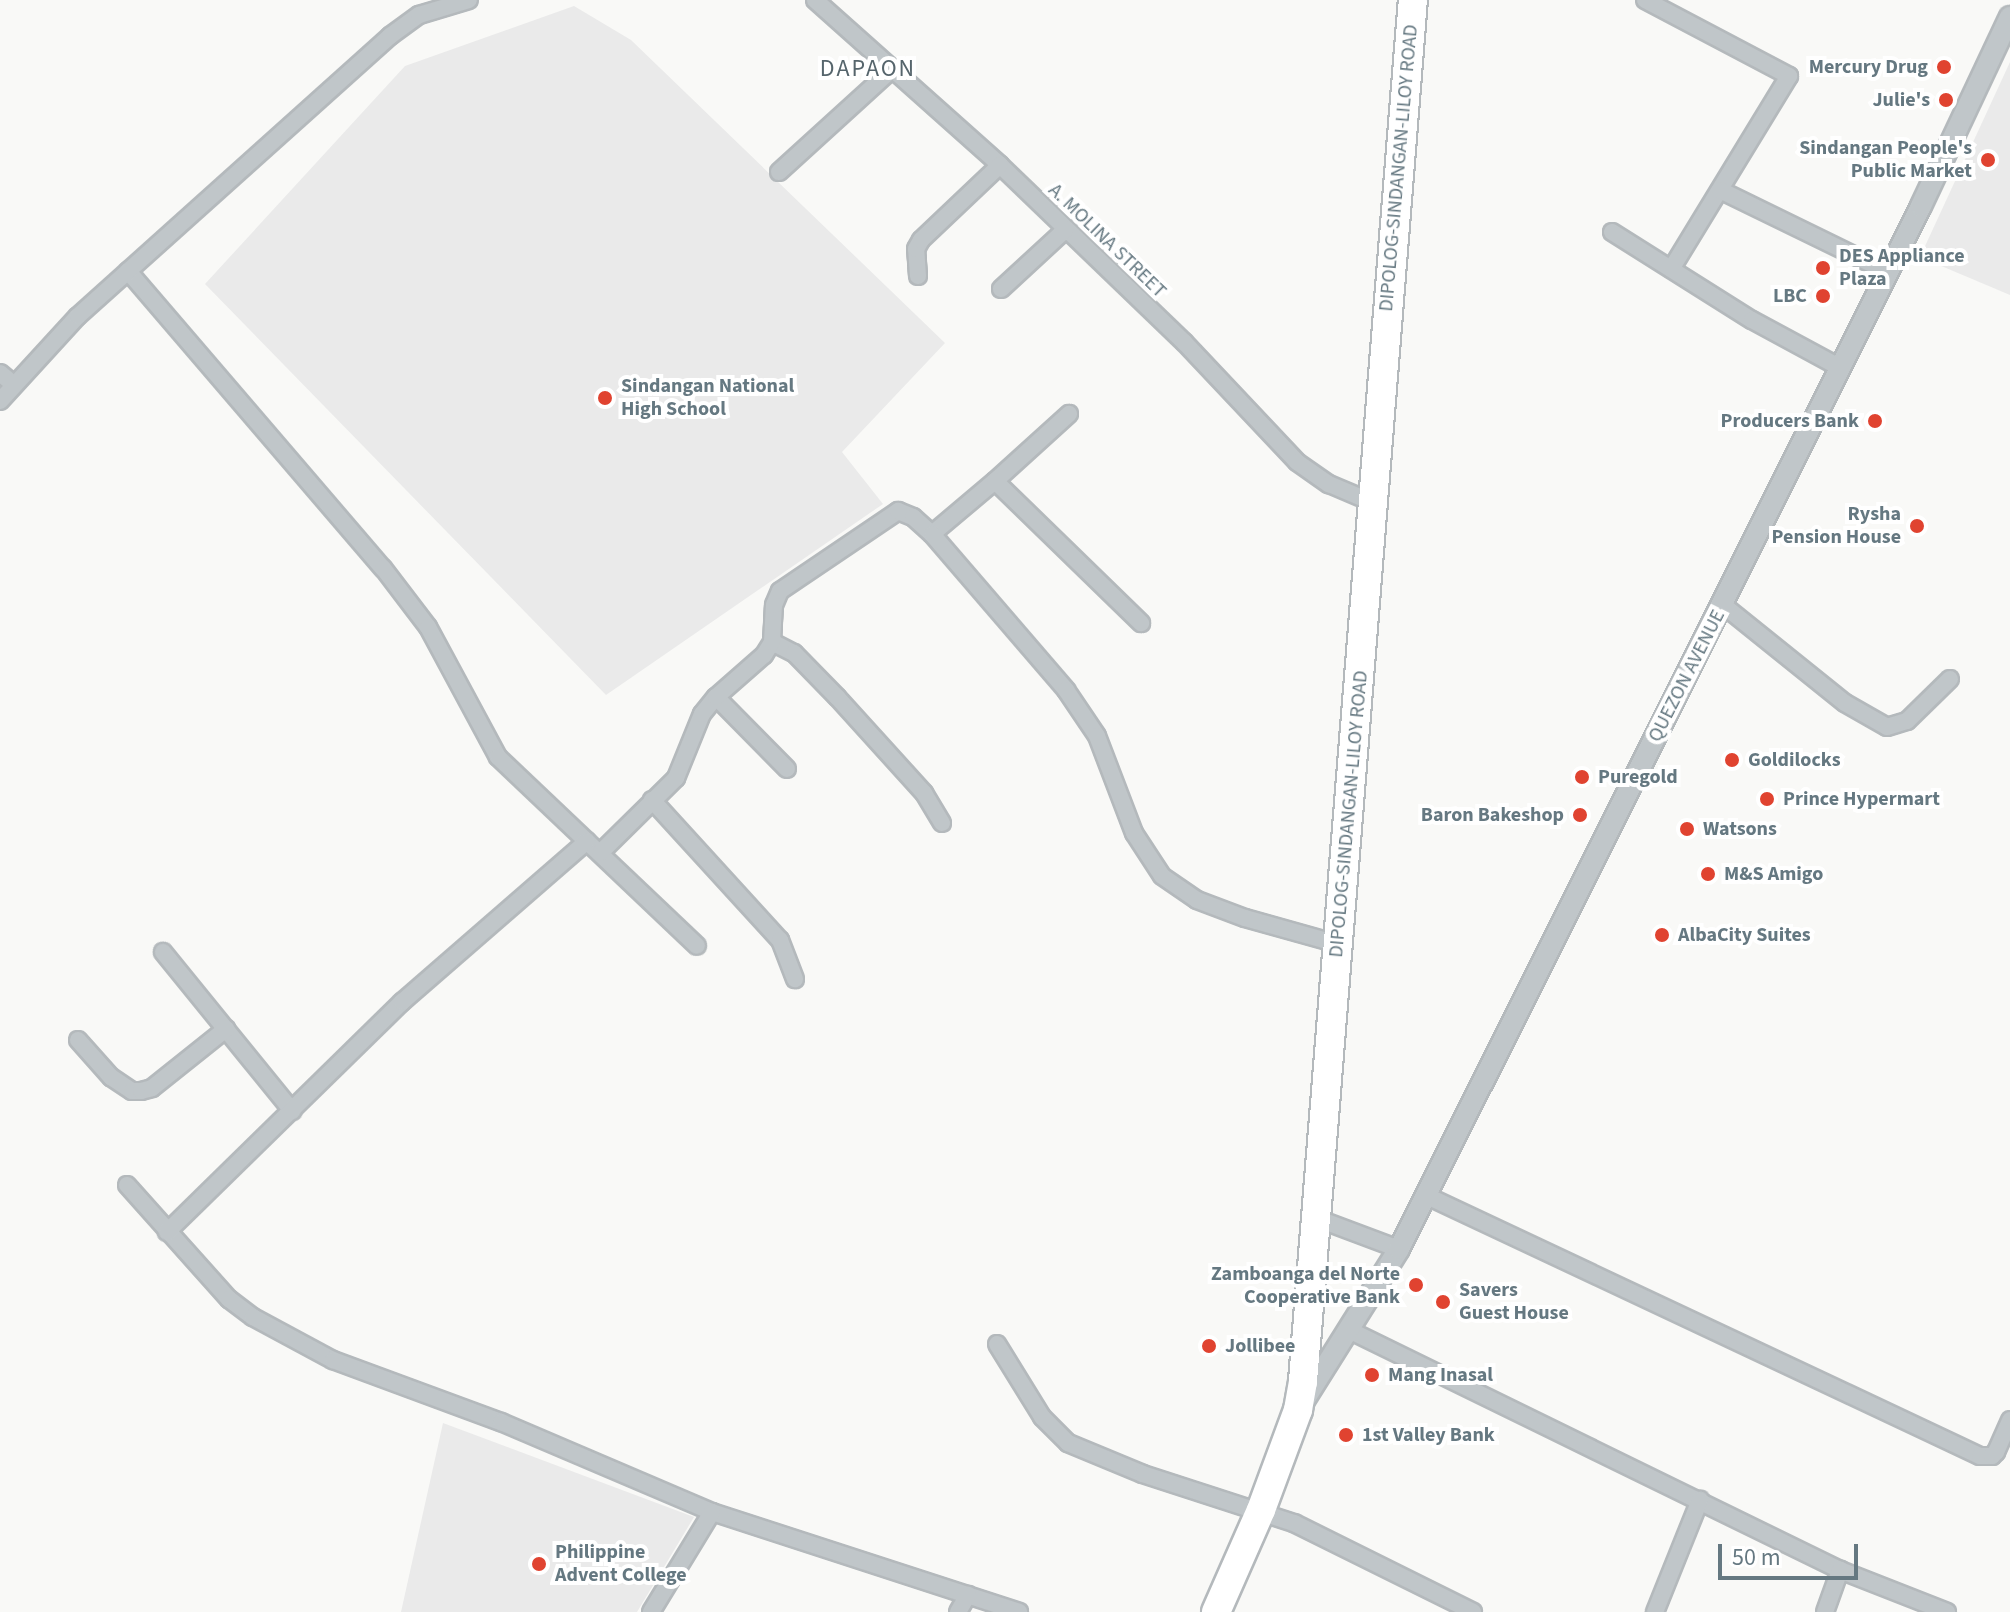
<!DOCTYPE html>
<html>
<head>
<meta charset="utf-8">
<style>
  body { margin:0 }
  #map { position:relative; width:2010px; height:1612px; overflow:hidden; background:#f9f9f7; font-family:"Source Sans 3",sans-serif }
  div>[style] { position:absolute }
  .built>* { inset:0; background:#eaeaea }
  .roads { filter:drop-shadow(2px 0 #b4b9bc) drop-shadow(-2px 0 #b4b9bc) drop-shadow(0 2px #b4b9bc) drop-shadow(0 -2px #b4b9bc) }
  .minor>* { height:16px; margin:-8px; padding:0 8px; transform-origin:8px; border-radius:8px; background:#c0c6c9 }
  .tertiary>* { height:20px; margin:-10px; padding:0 10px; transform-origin:10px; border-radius:10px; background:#c0c6c9 }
  .trunk>* { height:28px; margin:-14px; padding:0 14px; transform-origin:14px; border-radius:14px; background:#fff }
  .dots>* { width:22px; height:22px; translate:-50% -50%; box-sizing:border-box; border:4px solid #fff; border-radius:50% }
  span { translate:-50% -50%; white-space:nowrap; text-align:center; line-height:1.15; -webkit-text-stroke:8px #fff; paint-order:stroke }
  .poi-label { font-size:20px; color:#657881; font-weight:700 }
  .right { translate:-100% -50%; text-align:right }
  .left { translate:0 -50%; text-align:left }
  .street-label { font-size:20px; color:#657881 }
  .quarter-label { font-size:24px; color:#56656c; letter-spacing:2px }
  .scale { position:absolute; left:1718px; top:1544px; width:140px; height:36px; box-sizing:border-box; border:4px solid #657881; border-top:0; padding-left:10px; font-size:24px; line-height:28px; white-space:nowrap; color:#657881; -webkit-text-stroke:6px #fff; paint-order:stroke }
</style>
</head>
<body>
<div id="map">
  <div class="built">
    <i style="clip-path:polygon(574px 6px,631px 40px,945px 343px,842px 452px,883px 504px,606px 695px,205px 284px,405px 66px)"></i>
    <i style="clip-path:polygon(2010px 62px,2010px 295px,1920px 257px)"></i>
    <i style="clip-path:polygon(443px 1423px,694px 1517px,637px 1612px,401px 1612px)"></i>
  </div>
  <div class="roads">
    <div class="minor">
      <i style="left:815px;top:0;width:248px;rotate:41.7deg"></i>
      <i style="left:1000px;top:165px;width:255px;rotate:43.9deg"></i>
      <i style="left:1184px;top:342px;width:165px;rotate:46.7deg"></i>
      <i style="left:1297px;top:462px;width:39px;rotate:35deg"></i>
      <i style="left:1329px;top:484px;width:49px;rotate:22.9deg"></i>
      <i style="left:1645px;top:0;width:163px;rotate:27.8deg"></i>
      <i style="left:1789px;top:76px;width:226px;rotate:121.4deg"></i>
      <i style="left:779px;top:172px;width:151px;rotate:-42.3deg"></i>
      <i style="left:1720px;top:190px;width:185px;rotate:26deg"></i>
      <i style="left:1612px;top:232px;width:165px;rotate:32.2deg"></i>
      <i style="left:1752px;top:320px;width:97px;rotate:28.4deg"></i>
      <i style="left:128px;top:271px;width:391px;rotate:49.4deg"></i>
      <i style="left:383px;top:568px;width:74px;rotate:52.7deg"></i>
      <i style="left:428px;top:627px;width:148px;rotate:61.7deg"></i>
      <i style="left:498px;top:757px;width:274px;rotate:43.5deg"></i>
      <i style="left:918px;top:276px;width:27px;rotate:-94deg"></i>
      <i style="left:916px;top:249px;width:10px;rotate:-61deg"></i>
      <i style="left:921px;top:240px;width:109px;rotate:-43.5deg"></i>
      <i style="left:1001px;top:289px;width:88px;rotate:-42.7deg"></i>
      <i style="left:0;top:373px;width:17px;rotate:40deg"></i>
      <i style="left:0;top:401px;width:115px;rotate:-47.5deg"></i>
      <i style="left:78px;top:316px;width:419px;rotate:-41.9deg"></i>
      <i style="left:390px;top:36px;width:36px;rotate:-36deg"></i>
      <i style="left:419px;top:15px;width:52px;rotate:-16.7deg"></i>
      <i style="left:995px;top:481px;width:100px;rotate:-42.2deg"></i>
      <i style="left:932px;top:534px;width:82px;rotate:-40.1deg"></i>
      <i style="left:995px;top:481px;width:204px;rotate:44.2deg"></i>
      <i style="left:1723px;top:605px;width:156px;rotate:38.8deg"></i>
      <i style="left:1845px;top:703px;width:48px;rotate:29.7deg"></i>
      <i style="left:1887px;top:727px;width:21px;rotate:-17deg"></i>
      <i style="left:1907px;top:721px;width:60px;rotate:-44.3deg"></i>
      <i style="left:772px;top:642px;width:25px;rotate:27deg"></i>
      <i style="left:794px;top:653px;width:62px;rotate:45.7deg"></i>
      <i style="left:837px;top:697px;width:130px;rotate:47.8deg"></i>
      <i style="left:924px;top:793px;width:35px;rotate:59deg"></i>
      <i style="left:716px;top:697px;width:101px;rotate:45.4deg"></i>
      <i style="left:652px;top:800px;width:190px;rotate:47.6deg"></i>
      <i style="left:780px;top:940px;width:42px;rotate:69deg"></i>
      <i style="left:600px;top:853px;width:107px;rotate:-44.6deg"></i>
      <i style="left:676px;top:778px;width:69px;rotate:-67.9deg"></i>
      <i style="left:702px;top:714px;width:22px;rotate:-51deg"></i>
      <i style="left:716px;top:697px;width:64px;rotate:-41.2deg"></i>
      <i style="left:764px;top:655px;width:15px;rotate:-58deg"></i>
      <i style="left:772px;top:642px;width:37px;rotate:-87deg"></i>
      <i style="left:774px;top:605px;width:15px;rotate:-67deg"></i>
      <i style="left:780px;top:591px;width:143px;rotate:-34.1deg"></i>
      <i style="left:898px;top:511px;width:16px;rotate:22deg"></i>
      <i style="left:913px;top:517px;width:25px;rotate:42deg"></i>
      <i style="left:932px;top:534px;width:206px;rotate:49.3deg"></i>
      <i style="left:1066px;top:690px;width:55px;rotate:56deg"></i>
      <i style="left:1097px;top:736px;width:104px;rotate:69.1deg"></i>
      <i style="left:1134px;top:833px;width:51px;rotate:56.9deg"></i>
      <i style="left:1162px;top:876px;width:42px;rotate:34.4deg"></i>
      <i style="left:1197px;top:900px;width:51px;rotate:20.6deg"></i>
      <i style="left:1245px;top:918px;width:97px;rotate:15.6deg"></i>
      <i style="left:163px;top:952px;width:205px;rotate:50.9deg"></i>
      <i style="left:78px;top:1040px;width:50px;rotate:48.3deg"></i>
      <i style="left:111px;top:1077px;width:25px;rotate:34deg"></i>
      <i style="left:132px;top:1091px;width:9px"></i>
      <i style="left:141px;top:1091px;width:11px;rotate:-15deg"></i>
      <i style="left:152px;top:1088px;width:95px;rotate:-38.6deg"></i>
      <i style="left:127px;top:1185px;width:153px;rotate:48.2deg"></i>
      <i style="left:229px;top:1299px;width:30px;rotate:37deg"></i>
      <i style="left:253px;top:1317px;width:91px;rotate:28.3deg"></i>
      <i style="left:333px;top:1360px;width:179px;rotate:20.3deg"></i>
      <i style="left:501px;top:1422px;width:229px;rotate:23.1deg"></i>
      <i style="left:712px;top:1512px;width:323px;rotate:18deg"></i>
      <i style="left:1425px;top:1195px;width:613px;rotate:25.19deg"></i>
      <i style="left:1980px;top:1456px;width:12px"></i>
      <i style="left:1992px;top:1456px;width:6px;rotate:-45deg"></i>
      <i style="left:1996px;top:1452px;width:35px;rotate:-66deg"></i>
      <i style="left:1316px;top:1218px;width:89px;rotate:20.5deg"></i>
      <i style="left:167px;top:1232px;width:329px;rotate:-44.4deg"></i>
      <i style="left:402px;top:1002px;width:245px;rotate:-41deg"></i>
      <i style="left:1351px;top:1331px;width:544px;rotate:26.05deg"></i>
      <i style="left:1840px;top:1570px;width:115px;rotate:21.4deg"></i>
      <i style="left:997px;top:1344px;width:86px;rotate:58.3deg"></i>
      <i style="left:1042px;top:1417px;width:37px;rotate:45deg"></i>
      <i style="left:1068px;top:1443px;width:81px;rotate:22.5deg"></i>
      <i style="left:1143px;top:1474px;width:159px;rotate:18deg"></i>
      <i style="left:1294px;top:1523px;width:200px;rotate:26.4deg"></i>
      <i style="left:651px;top:1612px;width:117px;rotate:-58.6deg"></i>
      <i style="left:958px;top:1612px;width:20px;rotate:-60deg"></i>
      <i style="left:1655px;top:1612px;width:121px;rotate:-68.1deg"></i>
      <i style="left:1825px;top:1612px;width:45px;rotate:-70.3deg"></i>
    </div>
    <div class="tertiary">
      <i style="left:1303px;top:1402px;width:181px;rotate:-57.9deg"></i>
      <i style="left:1399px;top:1249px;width:1166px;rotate:-63.41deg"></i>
      <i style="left:1921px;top:206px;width:209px;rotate:-64.8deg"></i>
    </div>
    <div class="trunk">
      <i style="left:1216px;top:1612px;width:111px;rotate:-66.2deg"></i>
      <i style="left:1261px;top:1510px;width:107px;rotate:-69.7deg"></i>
      <i style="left:1298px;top:1410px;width:29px;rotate:-80deg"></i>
      <i style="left:1303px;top:1381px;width:1385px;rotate:-85.45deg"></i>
    </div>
  </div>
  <div class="dots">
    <i style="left:1944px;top:67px;background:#e04330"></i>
    <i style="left:1946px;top:100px;background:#e04330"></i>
    <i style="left:1988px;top:160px;background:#e04330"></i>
    <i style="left:1823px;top:268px;background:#e04330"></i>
    <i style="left:1823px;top:296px;background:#e04330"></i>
    <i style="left:605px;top:398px;background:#e04330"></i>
    <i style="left:1875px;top:421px;background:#e04330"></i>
    <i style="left:1917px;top:526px;background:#e04330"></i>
    <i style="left:1732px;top:760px;background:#e04330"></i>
    <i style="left:1582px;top:777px;background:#e04330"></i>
    <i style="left:1767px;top:799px;background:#e04330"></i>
    <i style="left:1580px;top:815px;background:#e04330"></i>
    <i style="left:1687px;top:829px;background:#e04330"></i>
    <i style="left:1708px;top:874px;background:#e04330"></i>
    <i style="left:1662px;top:935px;background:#e04330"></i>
    <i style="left:1416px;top:1285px;background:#e04330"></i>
    <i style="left:1443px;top:1302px;background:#e04330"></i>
    <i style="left:1209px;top:1346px;background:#e04330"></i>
    <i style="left:1372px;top:1375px;background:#e04330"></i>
    <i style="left:1346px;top:1435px;background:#e04330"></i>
    <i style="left:539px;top:1564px;background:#e04330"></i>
  </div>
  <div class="poi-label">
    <span class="right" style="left:1928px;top:67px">Mercury Drug</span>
    <span class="right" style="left:1930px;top:100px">Julie's</span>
    <span class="right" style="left:1972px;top:160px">Sindangan People's<br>Public Market</span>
    <span class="left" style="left:1839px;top:268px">DES Appliance<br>Plaza</span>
    <span class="right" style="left:1807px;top:296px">LBC</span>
    <span class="left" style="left:621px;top:398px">Sindangan National<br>High School</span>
    <span class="right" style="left:1859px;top:421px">Producers Bank</span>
    <span class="right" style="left:1901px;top:526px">Rysha<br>Pension House</span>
    <span class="left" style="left:1748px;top:760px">Goldilocks</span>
    <span class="left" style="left:1598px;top:777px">Puregold</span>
    <span class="left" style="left:1783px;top:799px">Prince Hypermart</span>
    <span class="right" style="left:1564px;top:815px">Baron Bakeshop</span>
    <span class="left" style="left:1703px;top:829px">Watsons</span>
    <span class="left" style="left:1724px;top:874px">M&amp;S Amigo</span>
    <span class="left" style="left:1678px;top:935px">AlbaCity Suites</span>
    <span class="right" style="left:1400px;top:1286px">Zamboanga del Norte<br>Cooperative Bank</span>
    <span class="left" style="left:1459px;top:1302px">Savers<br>Guest House</span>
    <span class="left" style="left:1225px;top:1346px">Jollibee</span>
    <span class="left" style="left:1388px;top:1375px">Mang Inasal</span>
    <span class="left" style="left:1362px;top:1435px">1st Valley Bank</span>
    <span class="left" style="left:555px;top:1564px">Philippine<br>Advent College</span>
  </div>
  <div class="street-label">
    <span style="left:1399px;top:168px;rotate:-85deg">DIPOLOG-SINDANGAN-LILOY ROAD</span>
    <span style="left:1107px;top:241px;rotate:44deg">A. MOLINA STREET</span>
    <span style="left:1687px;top:676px;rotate:-63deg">QUEZON AVENUE</span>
    <span style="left:1349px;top:814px;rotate:-85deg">DIPOLOG-SINDANGAN-LILOY ROAD</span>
  </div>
  <div class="quarter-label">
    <span style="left:868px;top:69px">DAPAON</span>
  </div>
  <div class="scale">50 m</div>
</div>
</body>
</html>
